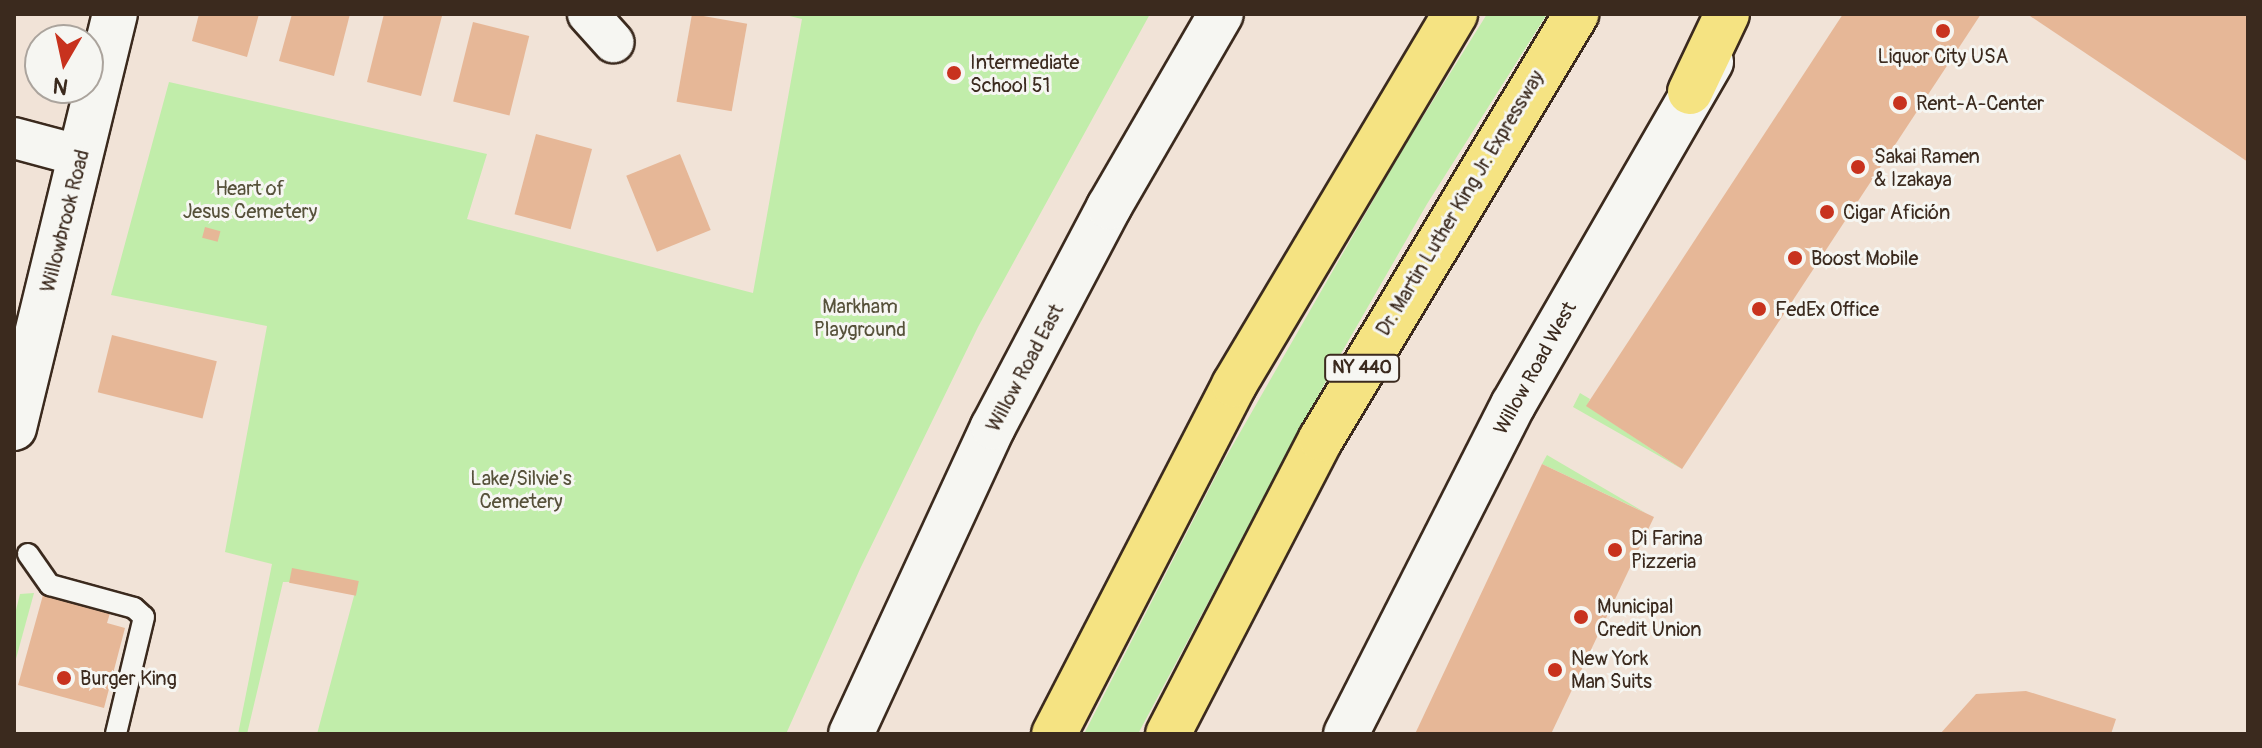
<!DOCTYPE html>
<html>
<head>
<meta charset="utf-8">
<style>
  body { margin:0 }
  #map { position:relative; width:2262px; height:748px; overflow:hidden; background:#f1e3d7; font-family:Pangolin,sans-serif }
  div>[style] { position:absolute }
  .green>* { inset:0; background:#c1edaa }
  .building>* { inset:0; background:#e6b797; transform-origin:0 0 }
  .roads { filter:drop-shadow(2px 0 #3b2a1e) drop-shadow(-2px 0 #3b2a1e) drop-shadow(0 2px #3b2a1e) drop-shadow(0 -2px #3b2a1e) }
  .service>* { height:20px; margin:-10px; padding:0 10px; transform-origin:10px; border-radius:10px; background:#f6f6f2 }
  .minor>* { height:40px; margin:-20px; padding:0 20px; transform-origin:20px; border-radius:20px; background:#f6f6f2 }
  .tertiary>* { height:44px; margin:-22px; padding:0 22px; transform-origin:22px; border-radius:22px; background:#f6f6f2 }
  .secondary>* { height:44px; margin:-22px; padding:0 22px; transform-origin:22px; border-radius:22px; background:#f6f6f2 }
  .motorway>* { height:44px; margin:-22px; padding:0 22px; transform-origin:22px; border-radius:22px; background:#f5e382 }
  .dots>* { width:22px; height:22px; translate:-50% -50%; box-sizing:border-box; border:4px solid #f6f6f2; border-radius:50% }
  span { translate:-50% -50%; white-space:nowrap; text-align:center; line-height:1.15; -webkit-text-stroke:6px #f6f6f2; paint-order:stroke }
  .shield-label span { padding:2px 6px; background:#f6f6f2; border:2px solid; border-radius:6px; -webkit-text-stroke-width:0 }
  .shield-label { font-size:18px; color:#3b2a1e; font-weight:700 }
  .poi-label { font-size:20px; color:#3b2a1e }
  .left { translate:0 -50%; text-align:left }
  .park-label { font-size:20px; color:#56513a }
  .street-label { font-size:20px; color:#3b2a1e }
  .frame { position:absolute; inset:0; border:16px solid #3b2a1e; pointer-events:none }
  .north { position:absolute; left:24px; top:24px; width:80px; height:80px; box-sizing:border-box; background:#f6f6f2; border:2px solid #aba49d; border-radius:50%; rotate:189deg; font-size:22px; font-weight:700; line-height:32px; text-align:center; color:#3b2a1e }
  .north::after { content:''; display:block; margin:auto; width:28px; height:36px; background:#c8321e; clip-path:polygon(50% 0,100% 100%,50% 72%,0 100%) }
</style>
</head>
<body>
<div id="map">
  <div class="green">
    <i style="clip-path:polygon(781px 14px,1150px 14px,978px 327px,860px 569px,786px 734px,317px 734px,358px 581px,283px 582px,247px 734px,238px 734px,272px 564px,225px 552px,267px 326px,111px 295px,169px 82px,487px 154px,467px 219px,753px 293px,802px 19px)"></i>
    <i style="clip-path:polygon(1487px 14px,1547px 14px,1427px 204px,1335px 364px,1138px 734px,1084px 734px,1222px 464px,1401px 152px)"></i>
    <i style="clip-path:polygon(1580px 393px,1590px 399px,1587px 406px,1682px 469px,1573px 407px)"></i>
    <i style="clip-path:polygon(1547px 455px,1646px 513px,1542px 464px)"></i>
    <i style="clip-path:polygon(34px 593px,14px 666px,14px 618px,20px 594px)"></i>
  </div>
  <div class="building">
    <i style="clip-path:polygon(199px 14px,259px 14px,247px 57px,192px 41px)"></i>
    <i style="clip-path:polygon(292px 14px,350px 14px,334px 76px,279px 61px)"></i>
    <i style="clip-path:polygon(384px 14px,442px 16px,421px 96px,367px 82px)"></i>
    <i style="left:692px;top:14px;width:56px;height:89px;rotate:10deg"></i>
    <i style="clip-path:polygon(1843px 14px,1981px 14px,1682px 469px,1586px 406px)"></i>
    <i style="clip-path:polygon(2027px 14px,2248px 14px,2248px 162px)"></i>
    <i style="left:473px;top:22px;width:58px;height:82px;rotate:14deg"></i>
    <i style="left:536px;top:134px;width:58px;height:83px;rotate:15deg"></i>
    <i style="left:680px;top:154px;width:82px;height:58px;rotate:68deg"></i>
    <i style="left:205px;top:227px;width:16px;height:11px;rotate:15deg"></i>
    <i style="left:112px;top:335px;width:108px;height:59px;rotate:14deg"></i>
    <i style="clip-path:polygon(1542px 464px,1654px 517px,1551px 734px,1415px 734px)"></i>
    <i style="left:292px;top:568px;width:68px;height:15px;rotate:11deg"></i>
    <i style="clip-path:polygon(43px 595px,110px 613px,107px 623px,125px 628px,104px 708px,18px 685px)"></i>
    <i style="clip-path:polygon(2026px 691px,2116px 719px,2111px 734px,1940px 734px,1976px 694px)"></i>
  </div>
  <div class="roads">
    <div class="service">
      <i style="left:28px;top:554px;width:38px;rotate:55deg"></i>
      <i style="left:50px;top:585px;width:87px;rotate:15.3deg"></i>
      <i style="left:134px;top:608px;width:13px;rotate:42deg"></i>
      <i style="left:144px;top:617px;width:120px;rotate:103.5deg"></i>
    </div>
    <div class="minor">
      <i style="left:588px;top:14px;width:38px;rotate:48deg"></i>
      <i style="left:14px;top:138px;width:69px;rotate:15deg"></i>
    </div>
    <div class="tertiary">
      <i style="left:14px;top:428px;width:426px;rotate:-76.3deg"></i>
      <i style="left:1346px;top:734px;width:369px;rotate:-63.1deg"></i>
      <i style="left:1513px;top:405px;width:396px;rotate:-60deg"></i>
    </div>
    <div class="secondary">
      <i style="left:851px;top:734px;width:338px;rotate:-65.2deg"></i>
      <i style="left:993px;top:427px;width:249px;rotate:-62.2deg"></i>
      <i style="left:1109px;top:207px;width:223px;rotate:-59.9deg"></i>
    </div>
    <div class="motorway">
      <i style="left:1690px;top:92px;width:86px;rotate:-64.6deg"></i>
      <i style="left:1054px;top:734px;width:393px;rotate:-62.7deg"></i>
      <i style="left:1234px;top:385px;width:432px;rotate:-59.2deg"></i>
      <i style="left:1168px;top:734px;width:332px;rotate:-62.6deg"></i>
      <i style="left:1321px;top:439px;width:496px;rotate:-59deg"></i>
    </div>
  </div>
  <div class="dots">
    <i style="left:1943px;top:31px;background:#c8321e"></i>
    <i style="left:954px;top:73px;background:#c8321e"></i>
    <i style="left:1900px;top:103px;background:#c8321e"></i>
    <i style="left:1858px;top:167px;background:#c8321e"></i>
    <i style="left:1827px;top:212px;background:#c8321e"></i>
    <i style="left:1795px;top:258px;background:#c8321e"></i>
    <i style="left:1759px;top:309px;background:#c8321e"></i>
    <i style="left:1615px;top:550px;background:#c8321e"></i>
    <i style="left:1581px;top:617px;background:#c8321e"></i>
    <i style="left:1555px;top:670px;background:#c8321e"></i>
    <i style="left:64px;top:678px;background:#c8321e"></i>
  </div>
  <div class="shield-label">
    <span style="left:1362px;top:368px">NY 440</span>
  </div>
  <div class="poi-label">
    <span style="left:1943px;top:56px">Liquor City USA</span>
    <span class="left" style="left:970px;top:74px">Intermediate<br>School 51</span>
    <span class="left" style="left:1916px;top:103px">Rent-A-Center</span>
    <span class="left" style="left:1874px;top:168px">Sakai Ramen<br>&amp; Izakaya</span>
    <span class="left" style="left:1843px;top:212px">Cigar Afición</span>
    <span class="left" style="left:1811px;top:258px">Boost Mobile</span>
    <span class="left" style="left:1775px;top:309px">FedEx Office</span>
    <span class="left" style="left:1631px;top:550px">Di Farina<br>Pizzeria</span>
    <span class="left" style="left:1597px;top:618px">Municipal<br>Credit Union</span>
    <span class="left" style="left:1571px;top:670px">New York<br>Man Suits</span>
    <span class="left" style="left:80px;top:678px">Burger King</span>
  </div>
  <div class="park-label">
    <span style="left:250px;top:200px">Heart of<br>Jesus Cemetery</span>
    <span style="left:860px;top:318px">Markham<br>Playground</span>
    <span style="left:521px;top:490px">Lake/Silvie's<br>Cemetery</span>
  </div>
  <div class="street-label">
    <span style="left:1460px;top:203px;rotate:-59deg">Dr. Martin Luther King Jr. Expressway</span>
    <span style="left:65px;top:221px;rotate:-76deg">Willowbrook Road</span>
    <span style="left:1025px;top:368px;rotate:-62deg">Willow Road East</span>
    <span style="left:1535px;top:368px;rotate:-61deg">Willow Road West</span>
  </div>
  <div class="frame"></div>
  <div class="north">N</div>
</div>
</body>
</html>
